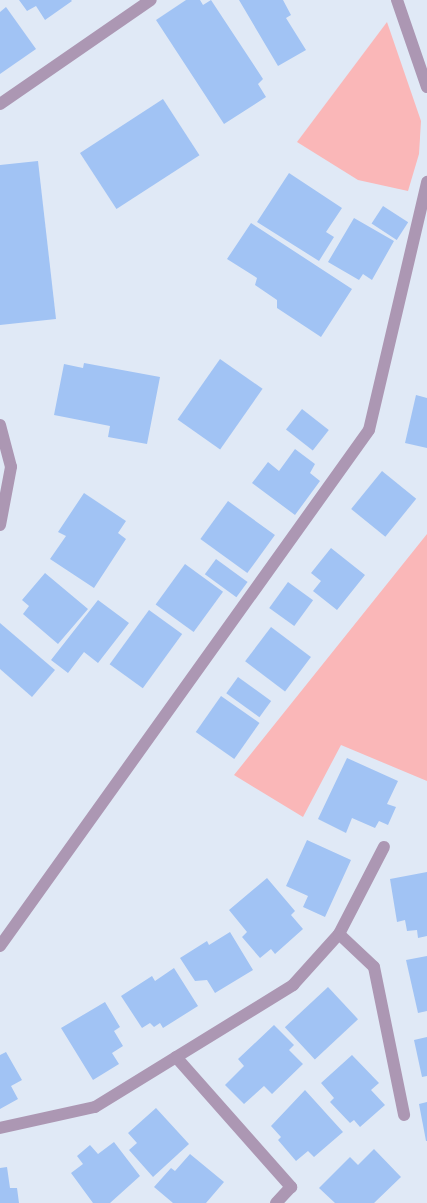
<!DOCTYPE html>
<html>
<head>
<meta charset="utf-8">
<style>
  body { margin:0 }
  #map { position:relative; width:427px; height:1203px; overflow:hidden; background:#e0e9f6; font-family:Montserrat,sans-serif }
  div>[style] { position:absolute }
  .green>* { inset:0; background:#fab7b8 }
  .building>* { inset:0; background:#a1c3f4; transform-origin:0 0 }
  .service>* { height:12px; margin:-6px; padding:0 6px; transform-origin:6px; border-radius:6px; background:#ac97b3 }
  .minor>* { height:12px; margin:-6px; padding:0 6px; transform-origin:6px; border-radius:6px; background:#ac97b3 }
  span { translate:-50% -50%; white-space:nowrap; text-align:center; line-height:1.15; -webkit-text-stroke:5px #e0e9f6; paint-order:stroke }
</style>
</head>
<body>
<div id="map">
  <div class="green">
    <i style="clip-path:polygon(387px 22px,421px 121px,419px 154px,408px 191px,358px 180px,297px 142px)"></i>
    <i style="clip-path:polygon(427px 534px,427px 781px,341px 745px,303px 817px,234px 775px)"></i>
  </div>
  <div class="building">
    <i style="clip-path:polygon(19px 0,71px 0,72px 1px,45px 20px,36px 6px,27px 11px)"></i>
    <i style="clip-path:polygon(186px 0,200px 0,203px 5px,211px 0,263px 79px,258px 84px,266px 97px,224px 124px,156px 20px)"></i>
    <i style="clip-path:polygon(239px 0,283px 0,291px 15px,286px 18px,306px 50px,278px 66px)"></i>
    <i style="clip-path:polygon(6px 7px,36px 49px,0 74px,0 12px)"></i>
    <i style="left:163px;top:99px;width:67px;height:99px;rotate:57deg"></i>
    <i style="clip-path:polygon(38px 161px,56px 319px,0 325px,0 165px)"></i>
    <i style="clip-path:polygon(289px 173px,342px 208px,326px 232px,334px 237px,319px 261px,257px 222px)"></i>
    <i style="left:383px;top:206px;width:30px;height:21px;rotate:33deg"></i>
    <i style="clip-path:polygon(354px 218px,394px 241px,372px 280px,363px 274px,359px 280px,328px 262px)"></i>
    <i style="clip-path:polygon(251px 223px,352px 289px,321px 337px,277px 308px,277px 300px,255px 285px,257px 278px,227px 259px)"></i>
    <i style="left:220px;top:359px;width:52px;height:74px;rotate:35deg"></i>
    <i style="clip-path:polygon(84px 363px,160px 377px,147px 444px,108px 437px,110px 426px,54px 415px,64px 364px,83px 368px)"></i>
    <i style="clip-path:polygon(416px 395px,427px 398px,427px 448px,405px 443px)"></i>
    <i style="left:302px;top:409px;width:34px;height:26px;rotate:38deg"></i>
    <i style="clip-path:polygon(295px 449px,315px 464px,310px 473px,320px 481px,295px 515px,252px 483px,268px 462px,279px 471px)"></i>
    <i style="left:382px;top:471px;width:44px;height:49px;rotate:39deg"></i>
    <i style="clip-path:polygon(84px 493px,126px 521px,118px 533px,126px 539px,94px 588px,50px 559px,66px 536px,58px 532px)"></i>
    <i style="left:228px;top:501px;width:58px;height:47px;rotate:36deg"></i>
    <i style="clip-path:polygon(331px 548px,365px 575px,337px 610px,313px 591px,321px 581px,311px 573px)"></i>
    <i style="left:216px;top:559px;width:39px;height:19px;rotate:36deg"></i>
    <i style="left:185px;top:564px;width:47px;height:50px;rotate:36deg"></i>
    <i style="clip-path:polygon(45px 573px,88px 609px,58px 644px,23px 614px,29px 606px,22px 600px)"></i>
    <i style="left:288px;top:582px;width:31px;height:32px;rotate:36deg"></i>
    <i style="clip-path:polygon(98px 600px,129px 623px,98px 663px,84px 652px,68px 673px,51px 660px)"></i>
    <i style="left:149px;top:610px;width:41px;height:67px;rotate:36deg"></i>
    <i style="clip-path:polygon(0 623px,55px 670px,32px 697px,0 669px)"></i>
    <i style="left:271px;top:627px;width:50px;height:43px;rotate:37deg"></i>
    <i style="left:238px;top:677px;width:41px;height:20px;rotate:36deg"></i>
    <i style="left:221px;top:696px;width:47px;height:44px;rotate:35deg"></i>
    <i style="clip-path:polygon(347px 758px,398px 781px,387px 804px,396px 807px,388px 825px,379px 821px,375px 828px,352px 818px,346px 833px,318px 819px)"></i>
    <i style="clip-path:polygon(307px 840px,351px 860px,325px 917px,303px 907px,308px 896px,286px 886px)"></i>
    <i style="clip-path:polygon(427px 872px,427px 936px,418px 938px,417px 930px,407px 931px,405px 920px,397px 922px,390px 879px)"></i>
    <i style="clip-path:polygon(267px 878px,295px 911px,291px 915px,303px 929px,275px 954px,271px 949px,260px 958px,242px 937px,247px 932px,229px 910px)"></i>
    <i style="clip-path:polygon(230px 932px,253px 970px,215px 993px,207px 980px,195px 981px,180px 958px,207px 941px,209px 945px)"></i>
    <i style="clip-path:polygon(427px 956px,427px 1011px,418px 1013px,406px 960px)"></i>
    <i style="clip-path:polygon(174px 968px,198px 1006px,163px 1028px,160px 1023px,154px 1027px,150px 1023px,142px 1028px,121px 996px,152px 976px,155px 981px)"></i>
    <i style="left:328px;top:987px;width:44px;height:59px;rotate:47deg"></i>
    <i style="clip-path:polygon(105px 1002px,120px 1027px,114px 1031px,123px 1046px,112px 1053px,119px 1064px,93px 1080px,61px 1028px)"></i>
    <i style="clip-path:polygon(274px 1025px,294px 1045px,289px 1050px,303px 1064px,272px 1094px,264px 1086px,244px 1104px,225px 1085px,244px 1066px,238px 1059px)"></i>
    <i style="clip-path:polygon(427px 1037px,427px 1076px,422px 1077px,414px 1040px)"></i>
    <i style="clip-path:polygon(6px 1052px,22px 1080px,11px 1086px,18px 1099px,0 1109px,0 1055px)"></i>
    <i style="clip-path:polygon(352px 1055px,379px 1083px,371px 1090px,385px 1105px,360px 1127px,354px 1120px,350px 1123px,330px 1102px,334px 1098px,321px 1083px)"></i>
    <i style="clip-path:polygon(305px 1090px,343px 1132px,314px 1157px,308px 1151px,296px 1161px,278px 1140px,281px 1137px,271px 1126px)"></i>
    <i style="clip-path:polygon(427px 1102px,427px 1141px,426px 1141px,419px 1104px)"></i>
    <i style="clip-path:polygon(156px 1108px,189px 1144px,153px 1177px,129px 1150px,137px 1143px,128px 1133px)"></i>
    <i style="clip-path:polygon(114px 1142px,140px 1176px,110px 1203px,93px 1203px,71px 1173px,83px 1164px,77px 1156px,90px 1145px,98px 1154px)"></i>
    <i style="clip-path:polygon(374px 1149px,401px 1177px,374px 1203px,335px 1203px,319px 1188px,350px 1157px,358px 1165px)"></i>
    <i style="clip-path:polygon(190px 1154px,224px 1182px,206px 1203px,173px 1203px,154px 1187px,171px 1168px,175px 1171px)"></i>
    <i style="clip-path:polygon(7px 1167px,10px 1188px,17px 1188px,19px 1203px,0 1203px,0 1168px)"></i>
  </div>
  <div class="service">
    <i style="left:0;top:425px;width:43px;rotate:75.3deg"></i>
    <i style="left:11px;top:467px;width:59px;rotate:100.7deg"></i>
    <i style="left:276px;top:1203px;width:22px;rotate:-47deg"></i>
  </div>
  <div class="minor">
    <i style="left:397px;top:0;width:92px;rotate:71deg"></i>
    <i style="left:0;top:104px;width:183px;rotate:-34.6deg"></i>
    <i style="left:339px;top:934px;width:98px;rotate:-62.7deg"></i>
    <i style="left:0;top:946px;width:634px;rotate:-54.43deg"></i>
    <i style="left:369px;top:430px;width:255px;rotate:-76.8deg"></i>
    <i style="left:176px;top:1057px;width:174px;rotate:48.5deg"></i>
    <i style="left:0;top:1128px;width:97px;rotate:-12.5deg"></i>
    <i style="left:95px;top:1107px;width:233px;rotate:-31.6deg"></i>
    <i style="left:293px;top:985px;width:69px;rotate:-48deg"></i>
    <i style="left:339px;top:934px;width:48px;rotate:43.3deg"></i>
    <i style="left:374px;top:967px;width:151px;rotate:78.5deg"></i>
  </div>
</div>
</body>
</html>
